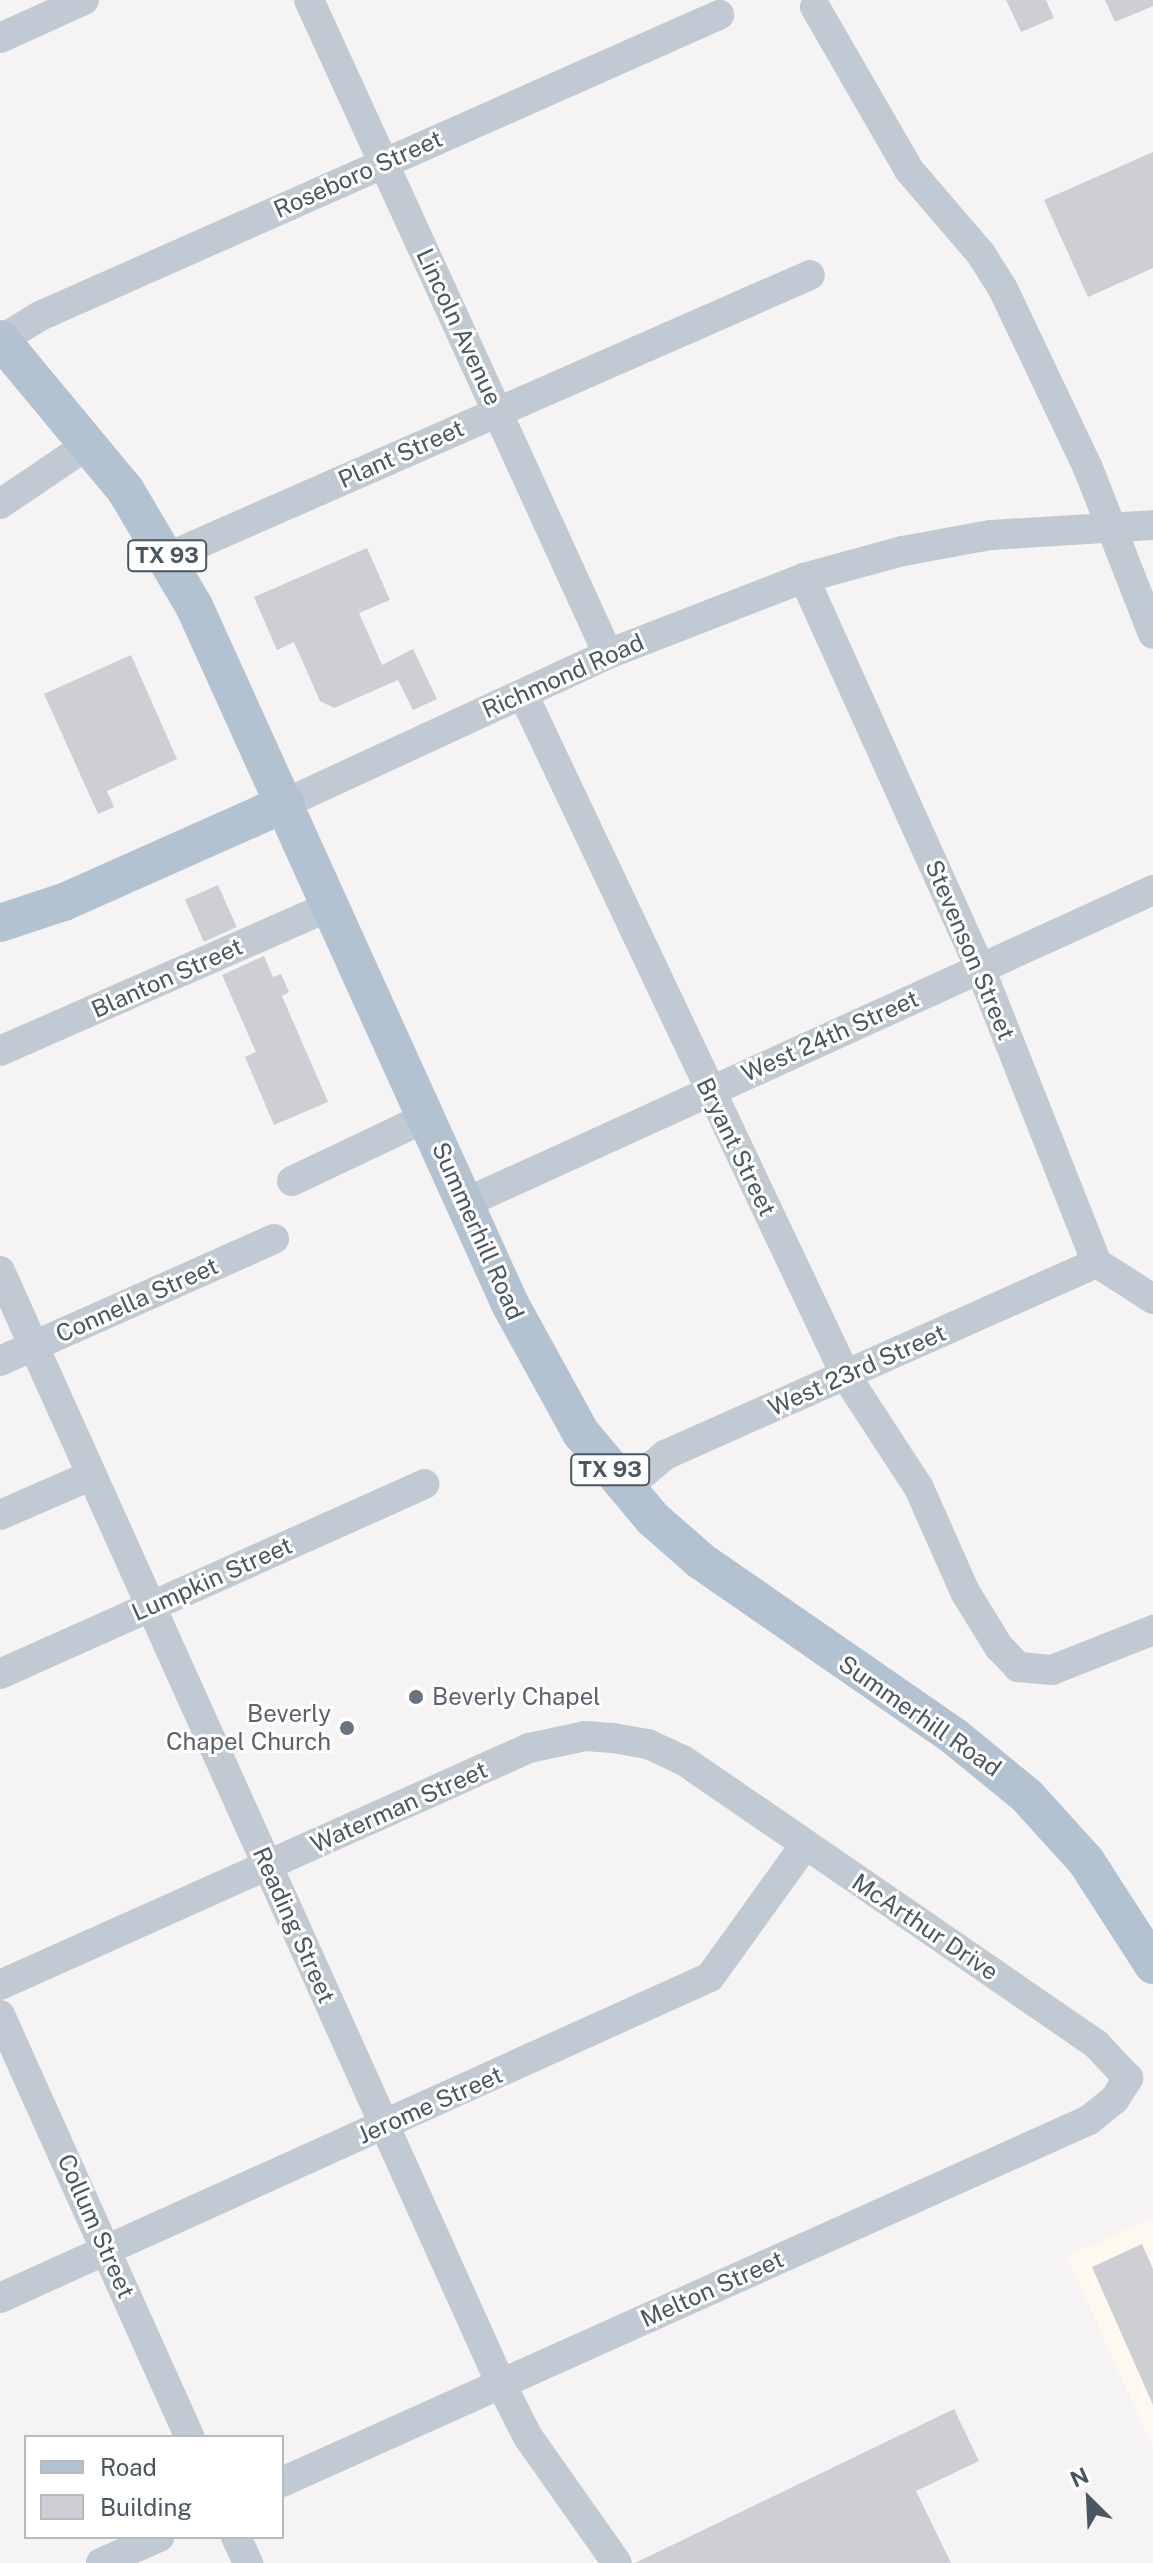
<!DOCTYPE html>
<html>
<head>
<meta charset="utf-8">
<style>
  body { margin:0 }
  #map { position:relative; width:1153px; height:2563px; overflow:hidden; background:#f5f3f3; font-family:"Public Sans",sans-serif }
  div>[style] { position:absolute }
  .commercial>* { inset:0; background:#fdf9ef }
  .building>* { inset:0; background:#cdcfd5; transform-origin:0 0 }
  .minor>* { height:30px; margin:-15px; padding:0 15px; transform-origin:15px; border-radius:15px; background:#c1cad2 }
  .major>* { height:38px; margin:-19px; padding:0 19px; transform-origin:19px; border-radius:19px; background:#b3c2d1 }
  .dots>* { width:22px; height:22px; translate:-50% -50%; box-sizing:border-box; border:4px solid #fff; border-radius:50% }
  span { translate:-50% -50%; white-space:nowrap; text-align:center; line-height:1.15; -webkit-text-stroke:6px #fff; paint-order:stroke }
  .shield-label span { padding:2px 6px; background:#fff; border:2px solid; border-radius:6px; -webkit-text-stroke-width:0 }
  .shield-label { font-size:22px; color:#4a5661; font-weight:700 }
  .street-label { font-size:24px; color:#4a5661 }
  .worship-label { font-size:24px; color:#5b616d }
  .left { translate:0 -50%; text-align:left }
  .right { translate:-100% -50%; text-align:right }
  .legend { position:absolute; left:24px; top:2435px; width:260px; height:104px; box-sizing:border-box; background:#fff; border:2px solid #b7bbc0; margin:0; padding:10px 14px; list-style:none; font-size:24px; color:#4a5661 }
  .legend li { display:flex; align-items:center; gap:16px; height:40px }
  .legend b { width:40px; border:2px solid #b7bbc0 }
  .north { position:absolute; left:1049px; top:2459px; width:80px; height:80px; -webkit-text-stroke:6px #fff; paint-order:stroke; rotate:336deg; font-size:22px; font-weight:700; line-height:32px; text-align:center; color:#4a5661 }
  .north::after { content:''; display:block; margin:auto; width:28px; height:36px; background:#4a5661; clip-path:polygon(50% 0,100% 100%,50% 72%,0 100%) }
</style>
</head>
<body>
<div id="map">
  <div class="commercial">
    <i style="clip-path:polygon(1153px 2218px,1153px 2448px,1067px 2256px)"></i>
  </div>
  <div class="building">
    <i style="clip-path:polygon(1006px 0,1046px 0,1054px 18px,1021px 32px)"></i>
    <i style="clip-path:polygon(1105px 0,1153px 0,1153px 6px,1115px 22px)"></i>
    <i style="clip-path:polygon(1153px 152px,1153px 268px,1088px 297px,1044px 200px)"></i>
    <i style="clip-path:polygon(367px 548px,390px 600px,359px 613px,382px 665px,413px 649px,437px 699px,413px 710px,398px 680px,334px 708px,320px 701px,294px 642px,277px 650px,254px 597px)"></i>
    <i style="clip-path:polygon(131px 655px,177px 759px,107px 791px,114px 807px,98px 814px,44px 694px)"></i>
    <i style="left:218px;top:885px;width:46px;height:36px;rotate:66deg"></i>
    <i style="clip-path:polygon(264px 956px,273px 977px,281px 974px,289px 992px,282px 996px,328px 1102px,274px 1125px,245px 1057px,256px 1052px,222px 975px)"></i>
    <i style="clip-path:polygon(1142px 2244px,1153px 2269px,1153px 2405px,1092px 2267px)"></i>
    <i style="clip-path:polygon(954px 2409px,979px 2461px,916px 2491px,951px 2563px,635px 2563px)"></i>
  </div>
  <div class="minor">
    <i style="left:309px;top:0;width:719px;rotate:65.43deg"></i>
    <i style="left:815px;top:7px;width:188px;rotate:60deg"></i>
    <i style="left:909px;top:170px;width:111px;rotate:49.4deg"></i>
    <i style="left:981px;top:254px;width:41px;rotate:57.8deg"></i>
    <i style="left:1003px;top:289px;width:198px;rotate:64.6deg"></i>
    <i style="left:1088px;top:468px;width:178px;rotate:68.6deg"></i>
    <i style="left:0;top:38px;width:92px;rotate:-24.3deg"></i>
    <i style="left:1px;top:340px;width:46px;rotate:-31.6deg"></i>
    <i style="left:40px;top:316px;width:743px;rotate:-23.91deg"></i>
    <i style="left:0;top:504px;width:107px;rotate:-34deg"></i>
    <i style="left:168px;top:557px;width:701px;rotate:-23.71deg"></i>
    <i style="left:804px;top:578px;width:428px;rotate:65.7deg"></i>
    <i style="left:980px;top:968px;width:317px;rotate:68.4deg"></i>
    <i style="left:1097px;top:1263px;width:67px;rotate:32.7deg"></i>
    <i style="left:523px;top:694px;width:755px;rotate:64.66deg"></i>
    <i style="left:846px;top:1376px;width:134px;rotate:56.9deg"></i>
    <i style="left:919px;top:1488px;width:114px;rotate:66.1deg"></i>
    <i style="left:965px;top:1592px;width:65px;rotate:58.3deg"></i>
    <i style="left:999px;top:1647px;width:28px;rotate:46deg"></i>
    <i style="left:1018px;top:1667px;width:34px;rotate:5deg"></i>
    <i style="left:1052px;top:1670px;width:109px;rotate:-21.6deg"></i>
    <i style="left:286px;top:803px;width:355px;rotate:-24.8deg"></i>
    <i style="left:608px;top:654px;width:210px;rotate:-21.2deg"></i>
    <i style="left:804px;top:578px;width:103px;rotate:-15.3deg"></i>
    <i style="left:903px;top:551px;width:89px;rotate:-10.3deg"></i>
    <i style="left:991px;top:535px;width:162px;rotate:-3.5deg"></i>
    <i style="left:0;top:1051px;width:364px;rotate:-23.7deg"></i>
    <i style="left:292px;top:1181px;width:149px;rotate:-25.4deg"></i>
    <i style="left:465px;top:1203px;width:756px;rotate:-24.46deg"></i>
    <i style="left:0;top:1271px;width:1221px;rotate:65.77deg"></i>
    <i style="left:501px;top:2384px;width:59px;rotate:63deg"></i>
    <i style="left:528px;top:2437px;width:154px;rotate:54.8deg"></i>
    <i style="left:0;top:1361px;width:300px;rotate:-24deg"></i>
    <i style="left:626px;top:1488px;width:51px;rotate:-40.2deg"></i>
    <i style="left:665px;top:1455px;width:473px;rotate:-24deg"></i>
    <i style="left:0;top:1515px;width:100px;rotate:-23.5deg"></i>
    <i style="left:0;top:1674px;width:465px;rotate:-24.1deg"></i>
    <i style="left:0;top:1985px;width:580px;rotate:-24.13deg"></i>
    <i style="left:529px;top:1748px;width:57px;rotate:-12.1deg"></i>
    <i style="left:585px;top:1736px;width:28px;rotate:4deg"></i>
    <i style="left:613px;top:1738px;width:36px;rotate:10deg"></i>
    <i style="left:648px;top:1744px;width:38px;rotate:25deg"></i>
    <i style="left:683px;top:1760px;width:501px;rotate:34.51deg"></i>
    <i style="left:1096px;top:2044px;width:47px;rotate:46.7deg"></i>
    <i style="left:0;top:2015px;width:463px;rotate:65.8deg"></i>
    <i style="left:0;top:2298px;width:779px;rotate:-24.33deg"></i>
    <i style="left:710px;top:1977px;width:163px;rotate:-54.3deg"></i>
    <i style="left:282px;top:2482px;width:884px;rotate:-24.16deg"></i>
    <i style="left:1089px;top:2120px;width:33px;rotate:-39deg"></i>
    <i style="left:1115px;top:2099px;width:25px;rotate:-58deg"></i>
    <i style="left:236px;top:2537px;width:29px;rotate:65deg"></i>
    <i style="left:101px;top:2563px;width:64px;rotate:-24.1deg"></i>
  </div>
  <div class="major">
    <i style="left:0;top:339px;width:197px;rotate:50.3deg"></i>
    <i style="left:126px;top:491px;width:134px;rotate:59.4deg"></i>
    <i style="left:194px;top:606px;width:766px;rotate:65.64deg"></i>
    <i style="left:510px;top:1304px;width:147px;rotate:61.2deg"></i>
    <i style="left:581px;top:1433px;width:112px;rotate:50.1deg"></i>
    <i style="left:653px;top:1519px;width:64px;rotate:41.2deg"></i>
    <i style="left:701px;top:1561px;width:309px;rotate:34.7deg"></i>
    <i style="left:955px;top:1737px;width:93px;rotate:39.3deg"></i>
    <i style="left:1027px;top:1796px;width:88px;rotate:47.8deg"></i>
    <i style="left:1086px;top:1861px;width:124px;rotate:57.2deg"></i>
    <i style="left:0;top:923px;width:67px;rotate:-18.2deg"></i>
    <i style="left:64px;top:902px;width:243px;rotate:-24deg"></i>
  </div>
  <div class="dots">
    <i style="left:416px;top:1697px;background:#6b7280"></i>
    <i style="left:347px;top:1728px;background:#6b7280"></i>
  </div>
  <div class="shield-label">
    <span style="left:167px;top:556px">TX 93</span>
    <span style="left:610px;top:1470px">TX 93</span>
  </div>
  <div class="street-label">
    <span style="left:358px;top:174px;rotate:-24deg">Roseboro Street</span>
    <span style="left:459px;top:327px;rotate:65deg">Lincoln Avenue</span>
    <span style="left:401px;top:454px;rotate:-24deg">Plant Street</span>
    <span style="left:563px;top:676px;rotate:-24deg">Richmond Road</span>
    <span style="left:970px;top:950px;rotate:67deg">Stevenson Street</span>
    <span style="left:167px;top:978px;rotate:-24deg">Blanton Street</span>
    <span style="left:830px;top:1036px;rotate:-24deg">West 24th Street</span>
    <span style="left:736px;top:1147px;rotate:64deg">Bryant Street</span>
    <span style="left:478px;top:1231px;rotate:66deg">Summerhill Road</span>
    <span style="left:137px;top:1300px;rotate:-24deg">Connella Street</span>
    <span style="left:857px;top:1370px;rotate:-24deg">West 23rd Street</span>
    <span style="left:212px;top:1579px;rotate:-24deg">Lumpkin Street</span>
    <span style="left:920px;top:1716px;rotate:35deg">Summerhill Road</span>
    <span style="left:399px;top:1807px;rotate:-24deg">Waterman Street</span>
    <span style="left:294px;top:1925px;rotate:66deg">Reading Street</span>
    <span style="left:925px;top:1927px;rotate:34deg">McArthur Drive</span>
    <span style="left:430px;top:2105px;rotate:-24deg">Jerome Street</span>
    <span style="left:96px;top:2226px;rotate:66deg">Collum Street</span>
    <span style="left:712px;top:2289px;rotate:-24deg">Melton Street</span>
  </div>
  <div class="worship-label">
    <span class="left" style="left:432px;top:1697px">Beverly Chapel</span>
    <span class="right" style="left:331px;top:1728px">Beverly<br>Chapel Church</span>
  </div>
  <ul class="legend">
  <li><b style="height:10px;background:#b3c2d1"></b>Road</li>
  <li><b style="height:22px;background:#cdcfd5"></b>Building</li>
  </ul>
  <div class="north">N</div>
</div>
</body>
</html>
